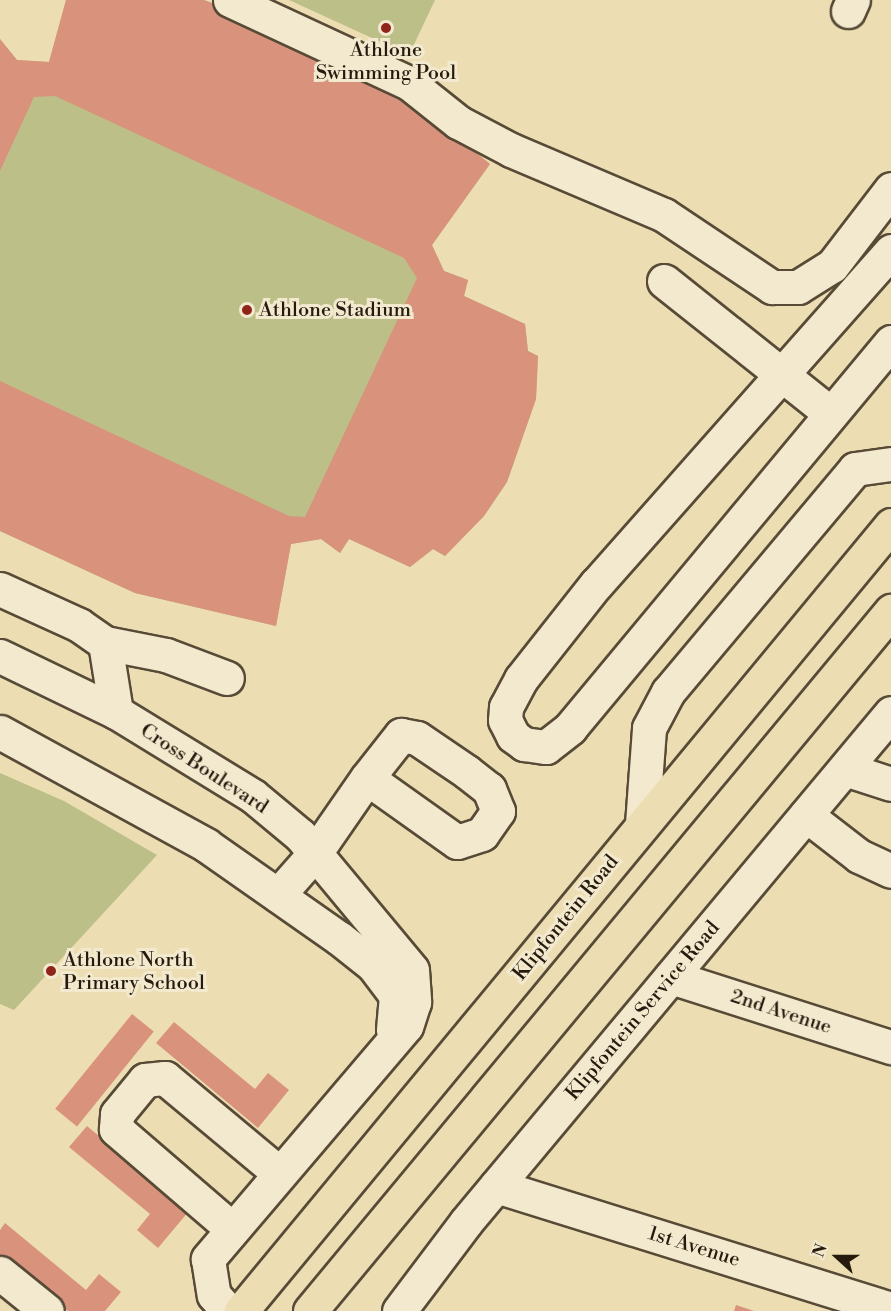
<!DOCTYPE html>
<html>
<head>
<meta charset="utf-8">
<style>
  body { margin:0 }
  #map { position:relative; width:891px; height:1311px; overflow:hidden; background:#edddb3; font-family:"Libre Bodoni",serif }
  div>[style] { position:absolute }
  .green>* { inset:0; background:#bdbf89 }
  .building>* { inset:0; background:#d9937c; transform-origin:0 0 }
  .roads { filter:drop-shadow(2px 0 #574b37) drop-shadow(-2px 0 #574b37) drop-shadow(0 2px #574b37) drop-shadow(0 -2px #574b37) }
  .minor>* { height:33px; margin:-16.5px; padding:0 16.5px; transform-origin:16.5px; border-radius:16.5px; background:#f3e9ce }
  .major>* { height:33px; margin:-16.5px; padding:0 16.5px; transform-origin:16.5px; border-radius:16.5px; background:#edddb3 }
  .dots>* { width:16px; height:16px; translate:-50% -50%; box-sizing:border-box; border:3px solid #f3e9ce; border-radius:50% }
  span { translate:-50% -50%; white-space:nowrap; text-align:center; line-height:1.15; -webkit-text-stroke:6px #f3e9ce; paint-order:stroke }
  .poi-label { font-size:20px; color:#251a0e }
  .left { translate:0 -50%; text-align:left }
  .street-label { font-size:20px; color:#251a0e }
  .north { position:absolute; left:807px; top:1227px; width:60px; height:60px; -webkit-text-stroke:4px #f3e9ce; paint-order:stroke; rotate:291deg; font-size:16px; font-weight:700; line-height:24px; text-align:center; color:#251a0e }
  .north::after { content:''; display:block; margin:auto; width:21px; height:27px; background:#251a0e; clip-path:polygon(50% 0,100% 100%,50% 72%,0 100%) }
</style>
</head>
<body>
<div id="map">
  <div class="green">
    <i style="clip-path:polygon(66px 0,204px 0,269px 24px,419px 106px,490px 164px,432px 245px,444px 271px,468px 280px,464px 296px,525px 324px,528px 351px,538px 356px,536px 399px,507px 482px,484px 516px,445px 556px,433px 549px,410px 567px,349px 539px,340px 553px,321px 539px,291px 544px,276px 626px,135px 593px,0 531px,0 39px,17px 60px,49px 62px)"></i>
    <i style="clip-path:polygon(289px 0,435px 0,409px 55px)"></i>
    <i style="clip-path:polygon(0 773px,64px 801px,157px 855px,14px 1010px,0 1004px)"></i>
  </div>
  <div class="building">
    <i style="clip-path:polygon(66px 0,204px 0,269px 24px,419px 106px,490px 164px,432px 245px,444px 271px,468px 280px,464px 296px,525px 324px,528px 351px,538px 356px,536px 399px,507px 482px,484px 516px,445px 556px,433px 549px,410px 567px,349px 539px,340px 553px,321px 539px,291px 544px,276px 626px,135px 593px,0 531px,0 381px,289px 516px,305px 517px,417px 278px,404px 258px,55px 96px,34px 97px,0 171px,0 39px,17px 60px,49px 62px)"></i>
    <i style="left:132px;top:1014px;width:28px;height:122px;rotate:39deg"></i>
    <i style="clip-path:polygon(174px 1022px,255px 1089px,268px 1073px,289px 1090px,258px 1128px,156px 1043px)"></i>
    <i style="clip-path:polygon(87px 1126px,189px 1211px,158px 1248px,137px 1230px,150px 1214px,69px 1147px)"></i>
    <i style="clip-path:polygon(5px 1223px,86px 1290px,99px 1274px,121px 1292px,105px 1311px,68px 1311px,0 1255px,0 1230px)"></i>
    <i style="clip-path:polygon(736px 1305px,754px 1311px,734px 1311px)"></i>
  </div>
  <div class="roads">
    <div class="minor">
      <i style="left:230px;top:0;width:197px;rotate:24.9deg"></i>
      <i style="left:409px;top:83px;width:63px;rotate:38.5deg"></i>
      <i style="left:458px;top:122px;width:60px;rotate:27.8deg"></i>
      <i style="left:511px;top:150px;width:166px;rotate:23deg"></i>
      <i style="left:664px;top:215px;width:130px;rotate:33.7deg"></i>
      <i style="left:772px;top:287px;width:26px"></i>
      <i style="left:798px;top:287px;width:40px;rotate:-32deg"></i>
      <i style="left:832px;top:266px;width:97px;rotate:-52.5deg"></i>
      <i style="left:848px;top:11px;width:12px;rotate:-66deg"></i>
      <i style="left:891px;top:251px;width:445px;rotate:131.5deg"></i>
      <i style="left:596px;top:584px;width:121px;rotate:128.3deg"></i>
      <i style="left:521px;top:679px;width:32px;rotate:118deg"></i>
      <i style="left:506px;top:707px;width:13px;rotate:94deg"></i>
      <i style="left:505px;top:720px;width:18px;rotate:63deg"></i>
      <i style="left:513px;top:736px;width:14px;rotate:36deg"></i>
      <i style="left:524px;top:744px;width:22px;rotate:8deg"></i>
      <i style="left:546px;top:747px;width:31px;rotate:-38deg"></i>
      <i style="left:570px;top:728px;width:502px;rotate:-50.25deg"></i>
      <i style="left:664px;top:281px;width:213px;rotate:38.5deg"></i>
      <i style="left:0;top:589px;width:87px;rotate:24.5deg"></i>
      <i style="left:79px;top:625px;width:32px;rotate:35deg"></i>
      <i style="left:105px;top:643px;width:70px;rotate:80.9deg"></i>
      <i style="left:105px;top:643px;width:62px;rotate:11.1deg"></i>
      <i style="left:166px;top:655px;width:65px;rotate:20.7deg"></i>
      <i style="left:0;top:656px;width:129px;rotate:25.8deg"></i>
      <i style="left:116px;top:712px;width:161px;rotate:31.5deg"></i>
      <i style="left:253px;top:796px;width:61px;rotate:39.7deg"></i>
      <i style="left:300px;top:835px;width:175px;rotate:50.3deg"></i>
      <i style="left:412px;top:970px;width:32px;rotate:86deg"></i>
      <i style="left:414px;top:1002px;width:25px;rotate:108deg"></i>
      <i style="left:406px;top:1026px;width:306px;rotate:130.4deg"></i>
      <i style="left:208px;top:1259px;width:36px;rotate:81deg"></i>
      <i style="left:214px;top:1295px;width:21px;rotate:49deg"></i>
      <i style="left:0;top:732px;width:235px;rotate:28.7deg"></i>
      <i style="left:206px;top:845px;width:162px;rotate:35deg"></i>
      <i style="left:339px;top:938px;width:43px;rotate:38.5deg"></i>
      <i style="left:373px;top:965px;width:38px;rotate:53deg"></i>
      <i style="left:396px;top:995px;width:35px;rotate:95deg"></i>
      <i style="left:845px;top:769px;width:48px;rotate:18.1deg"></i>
      <i style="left:806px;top:815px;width:67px;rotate:37.7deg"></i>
      <i style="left:859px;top:856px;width:35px;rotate:25deg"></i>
      <i style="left:642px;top:824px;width:96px;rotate:-85.8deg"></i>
      <i style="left:649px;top:728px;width:41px;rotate:-62.2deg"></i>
      <i style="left:668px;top:692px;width:291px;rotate:-50deg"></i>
      <i style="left:855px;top:469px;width:36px;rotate:-8deg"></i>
      <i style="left:278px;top:895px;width:56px;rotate:-48.6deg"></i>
      <i style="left:315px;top:853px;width:91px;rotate:-55.3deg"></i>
      <i style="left:367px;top:778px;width:55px;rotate:-51.7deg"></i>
      <i style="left:401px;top:735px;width:16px;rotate:11deg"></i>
      <i style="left:417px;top:738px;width:60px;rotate:34.2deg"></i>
      <i style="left:467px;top:772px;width:28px;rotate:38deg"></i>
      <i style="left:489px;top:789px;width:24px;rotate:68deg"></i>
      <i style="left:498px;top:811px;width:28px;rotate:125deg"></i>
      <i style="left:482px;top:834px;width:26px;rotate:162deg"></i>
      <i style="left:457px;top:842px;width:110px;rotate:-144.6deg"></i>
      <i style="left:671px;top:977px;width:231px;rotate:17.7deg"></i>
      <i style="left:496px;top:1186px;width:414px;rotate:17.3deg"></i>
      <i style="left:231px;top:1228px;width:152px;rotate:-139.3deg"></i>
      <i style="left:116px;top:1129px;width:15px;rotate:-86deg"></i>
      <i style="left:117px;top:1114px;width:44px;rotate:-50.5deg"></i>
      <i style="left:145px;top:1080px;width:20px;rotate:-6deg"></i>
      <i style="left:165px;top:1078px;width:147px;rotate:39.8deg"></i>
      <i style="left:0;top:1273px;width:60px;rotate:39deg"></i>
      <i style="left:399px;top:1311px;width:111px;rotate:-53deg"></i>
      <i style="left:466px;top:1222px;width:663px;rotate:-50.14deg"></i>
    </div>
    <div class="major">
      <i style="left:241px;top:1311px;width:1020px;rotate:-50.41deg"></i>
      <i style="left:310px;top:1311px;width:910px;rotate:-50.31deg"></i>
    </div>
  </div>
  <div class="dots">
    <i style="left:386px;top:28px;background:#8f2418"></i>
    <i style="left:247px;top:310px;background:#8f2418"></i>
    <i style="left:51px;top:971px;background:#8f2418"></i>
  </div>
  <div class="poi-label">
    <span style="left:386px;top:62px">Athlone<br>Swimming Pool</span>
    <span class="left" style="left:259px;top:310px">Athlone Stadium</span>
    <span class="left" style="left:63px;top:972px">Athlone North<br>Primary School</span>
  </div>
  <div class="street-label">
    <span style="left:204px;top:769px;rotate:33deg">Cross Boulevard</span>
    <span style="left:566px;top:918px;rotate:-51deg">Klipfontein Road</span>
    <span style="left:643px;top:1011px;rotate:-50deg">Klipfontein Service Road</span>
    <span style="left:781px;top:1012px;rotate:18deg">2nd Avenue</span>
    <span style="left:694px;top:1247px;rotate:17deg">1st Avenue</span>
  </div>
  <div class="north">N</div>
</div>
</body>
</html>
